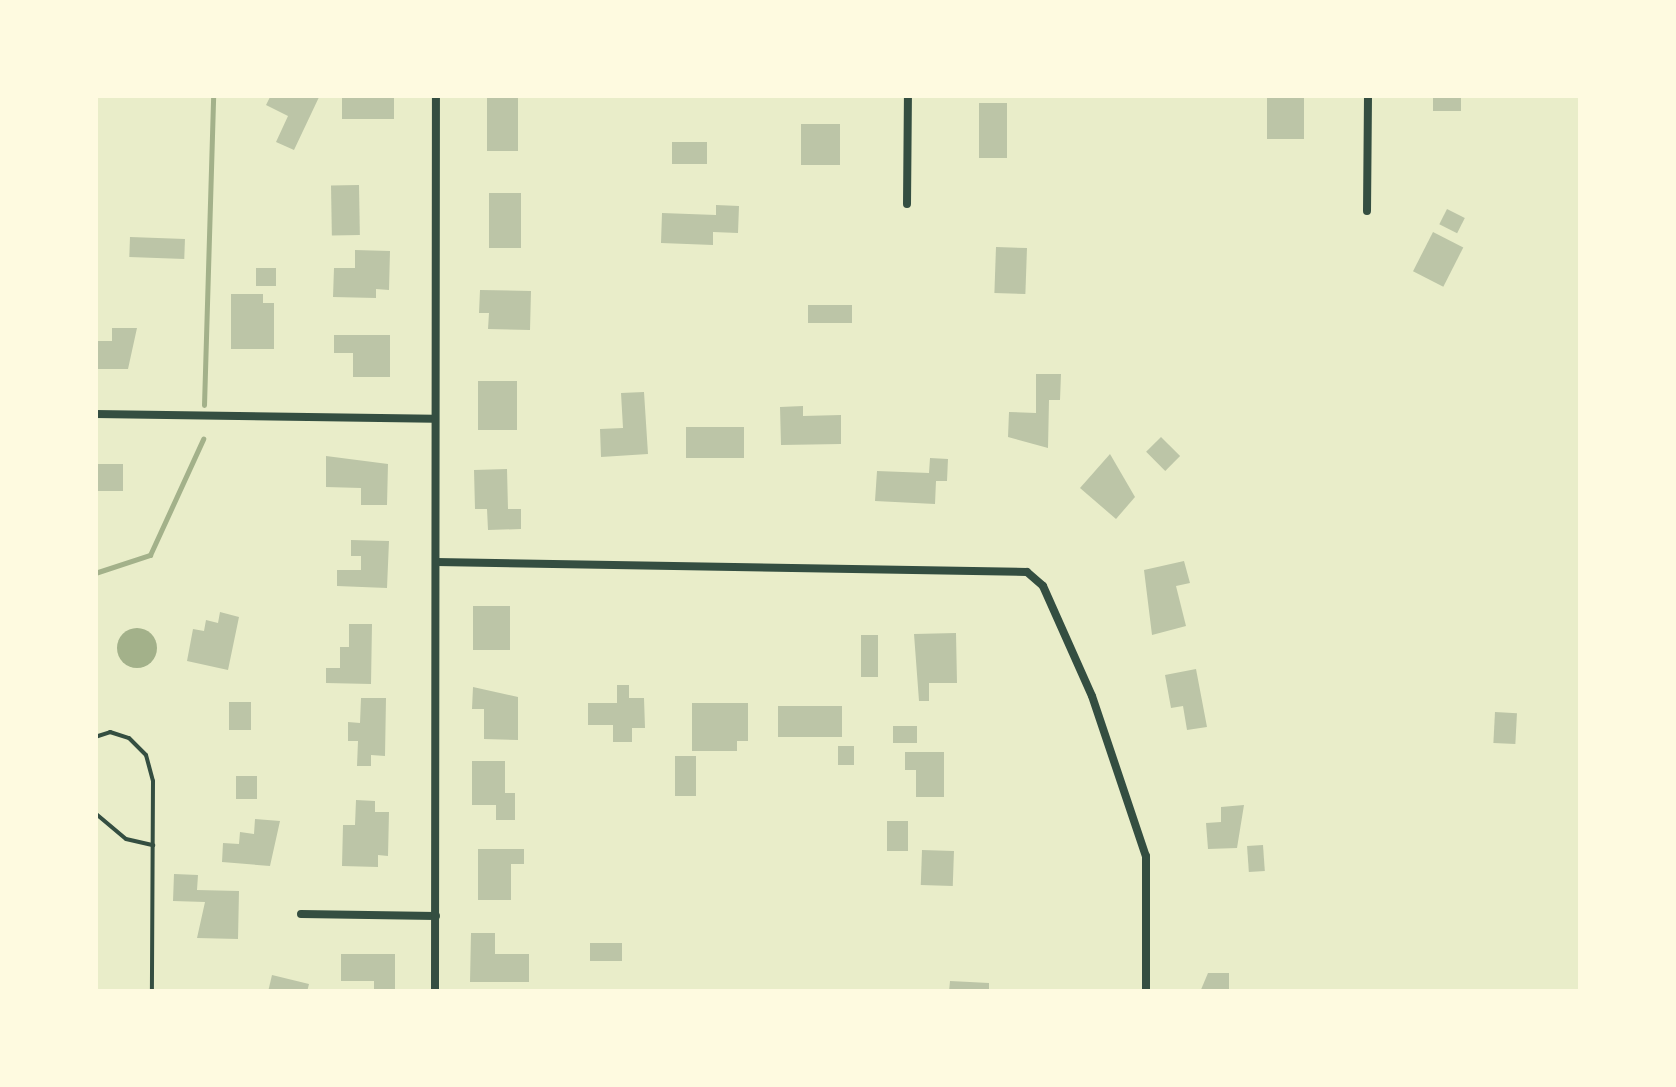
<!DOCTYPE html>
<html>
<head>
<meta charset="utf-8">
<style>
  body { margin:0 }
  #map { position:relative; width:1676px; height:1087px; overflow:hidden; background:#e9edc9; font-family:"Work Sans",sans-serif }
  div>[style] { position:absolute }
  .water>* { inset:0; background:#a3b18a }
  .round { border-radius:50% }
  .stream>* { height:5px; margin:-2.5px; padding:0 2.5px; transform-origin:2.5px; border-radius:2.5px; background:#a3b18a }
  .building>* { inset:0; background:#bcc5a7; transform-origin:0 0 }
  .service>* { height:4px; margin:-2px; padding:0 2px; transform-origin:2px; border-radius:2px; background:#344e41 }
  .minor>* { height:8px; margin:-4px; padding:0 4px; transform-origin:4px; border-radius:4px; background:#344e41 }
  span { translate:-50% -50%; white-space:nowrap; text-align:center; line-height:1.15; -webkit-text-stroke:8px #fefae0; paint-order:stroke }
  .frame { position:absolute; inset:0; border:98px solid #fefae0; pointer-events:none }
</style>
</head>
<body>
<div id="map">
  <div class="water">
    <i class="round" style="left:117px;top:628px;width:40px;height:40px"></i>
  </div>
  <div class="stream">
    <i style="left:204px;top:405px;width:310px;rotate:-88.3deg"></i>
    <i style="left:95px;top:573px;width:58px;rotate:-18.1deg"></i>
    <i style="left:150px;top:555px;width:128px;rotate:-65.4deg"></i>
  </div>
  <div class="building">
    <i style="clip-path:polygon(271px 95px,320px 95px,294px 150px,276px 142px,288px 116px,266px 105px)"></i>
    <i style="left:342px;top:95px;width:52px;height:24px"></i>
    <i style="left:1267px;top:95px;width:37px;height:44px"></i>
    <i style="left:1433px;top:95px;width:28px;height:16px"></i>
    <i style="left:487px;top:98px;width:31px;height:53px"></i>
    <i style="left:979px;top:103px;width:28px;height:55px"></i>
    <i style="left:801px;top:124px;width:39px;height:41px"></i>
    <i style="left:672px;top:142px;width:35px;height:22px"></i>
    <i style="left:359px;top:185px;width:50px;height:28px;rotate:89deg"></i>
    <i style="left:489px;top:193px;width:32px;height:55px"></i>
    <i style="clip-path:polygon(716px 205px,739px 206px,738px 233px,713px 232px,713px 245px,661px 243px,662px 213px,716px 215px)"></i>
    <i style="left:1447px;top:209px;width:20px;height:17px;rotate:27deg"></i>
    <i style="left:1433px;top:232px;width:34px;height:44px;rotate:27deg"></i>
    <i style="left:130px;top:237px;width:55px;height:20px;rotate:2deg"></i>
    <i style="left:996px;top:247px;width:31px;height:46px;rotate:2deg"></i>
    <i style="clip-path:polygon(355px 250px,390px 251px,389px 290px,376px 289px,376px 298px,333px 297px,334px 268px,355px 268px)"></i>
    <i style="left:256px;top:268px;width:20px;height:18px"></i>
    <i style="clip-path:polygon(480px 290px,531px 291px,530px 330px,488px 329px,489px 313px,479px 313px)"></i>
    <i style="clip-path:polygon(231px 294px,263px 294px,263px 303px,274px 303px,274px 349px,231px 349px)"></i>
    <i style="left:808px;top:305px;width:44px;height:18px"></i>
    <i style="clip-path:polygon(112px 328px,137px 328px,128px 369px,95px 369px,95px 341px,112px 341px)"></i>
    <i style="clip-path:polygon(334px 335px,390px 335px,390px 377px,353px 377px,353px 353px,334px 353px)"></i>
    <i style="clip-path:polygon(1036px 374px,1061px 374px,1060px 400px,1049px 400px,1048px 448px,1008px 437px,1009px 412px,1036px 413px)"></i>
    <i style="left:478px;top:381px;width:39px;height:49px"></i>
    <i style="clip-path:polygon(644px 392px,648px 454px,601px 457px,600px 429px,623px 428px,621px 393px)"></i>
    <i style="clip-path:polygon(803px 406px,803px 416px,841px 415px,841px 444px,781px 445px,780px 407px)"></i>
    <i style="left:686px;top:427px;width:58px;height:31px"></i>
    <i style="left:1161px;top:437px;width:27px;height:21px;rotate:45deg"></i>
    <i style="clip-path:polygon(1110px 454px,1135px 497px,1116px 519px,1080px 488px)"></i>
    <i style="clip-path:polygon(326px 456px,388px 464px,387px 505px,361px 505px,361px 488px,326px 487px)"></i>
    <i style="clip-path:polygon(930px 458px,948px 459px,947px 481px,936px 481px,935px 504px,875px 501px,877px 471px,929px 473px)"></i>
    <i style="left:95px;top:464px;width:28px;height:27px"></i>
    <i style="clip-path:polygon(507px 469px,508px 509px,521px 509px,521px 529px,488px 530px,487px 509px,475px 509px,474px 470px)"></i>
    <i style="clip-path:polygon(351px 540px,389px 541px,387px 588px,337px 586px,337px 570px,361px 570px,361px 556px,351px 556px)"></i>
    <i style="clip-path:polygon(1184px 561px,1190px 583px,1176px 586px,1186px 626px,1152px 635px,1144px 570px)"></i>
    <i style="left:473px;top:606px;width:37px;height:44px"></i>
    <i style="clip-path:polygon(220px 612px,239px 617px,228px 670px,187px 661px,193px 629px,204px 631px,206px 620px,218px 623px)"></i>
    <i style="clip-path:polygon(349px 624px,372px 624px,371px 684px,326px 683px,326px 668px,340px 668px,340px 647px,349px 647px)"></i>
    <i style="clip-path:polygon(956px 633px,957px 683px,929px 683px,929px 701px,919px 701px,914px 634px)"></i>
    <i style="left:861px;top:635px;width:17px;height:42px"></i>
    <i style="clip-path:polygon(1196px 669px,1207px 727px,1187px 730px,1183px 706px,1171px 708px,1165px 675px)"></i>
    <i style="clip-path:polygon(617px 685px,629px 685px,629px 698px,644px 698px,645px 728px,632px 728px,632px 742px,613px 742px,613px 725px,588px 725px,588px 703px,617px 703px)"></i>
    <i style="clip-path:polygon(473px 687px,518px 697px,518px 740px,484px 739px,484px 709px,472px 709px)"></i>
    <i style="clip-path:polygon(361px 698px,386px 698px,385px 756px,371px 755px,371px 766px,357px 766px,358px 741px,348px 741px,348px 722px,360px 723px)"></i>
    <i style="left:229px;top:702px;width:22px;height:28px"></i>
    <i style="clip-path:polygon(692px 703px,748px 703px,748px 741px,737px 741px,737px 751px,692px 751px)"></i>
    <i style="left:778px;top:706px;width:64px;height:31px"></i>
    <i style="left:1495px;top:712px;width:22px;height:31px;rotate:3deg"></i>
    <i style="left:893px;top:726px;width:24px;height:17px"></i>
    <i style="left:838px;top:746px;width:16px;height:19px"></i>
    <i style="clip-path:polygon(905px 752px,944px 752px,944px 797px,916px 797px,916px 770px,905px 770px)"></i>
    <i style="left:675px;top:756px;width:21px;height:40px"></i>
    <i style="clip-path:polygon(472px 761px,505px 761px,505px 793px,515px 793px,515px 820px,496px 820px,496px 805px,472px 805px)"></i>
    <i style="left:236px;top:776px;width:21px;height:23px"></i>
    <i style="clip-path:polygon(356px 800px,375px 801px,375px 812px,389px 812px,388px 856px,378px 855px,378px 867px,342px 866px,343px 825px,355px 825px)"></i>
    <i style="clip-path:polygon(1244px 805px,1237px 848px,1208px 849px,1206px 823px,1221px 822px,1221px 807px)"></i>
    <i style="clip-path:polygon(255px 819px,280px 821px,270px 866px,222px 862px,223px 843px,239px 844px,240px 832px,254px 834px)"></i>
    <i style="left:887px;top:821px;width:21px;height:30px"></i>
    <i style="left:1263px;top:845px;width:26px;height:16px;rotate:86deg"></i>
    <i style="clip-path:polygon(478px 849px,524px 849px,524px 864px,511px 864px,511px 900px,478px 900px)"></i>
    <i style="left:922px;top:850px;width:32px;height:35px;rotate:2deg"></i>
    <i style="clip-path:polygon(174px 874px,198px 875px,197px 890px,239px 891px,238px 939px,197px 938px,205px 902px,173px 901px)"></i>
    <i style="clip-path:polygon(471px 933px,495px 933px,495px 954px,529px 954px,529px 982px,470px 982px)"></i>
    <i style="left:590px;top:943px;width:32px;height:18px"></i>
    <i style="clip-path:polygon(341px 954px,395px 954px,395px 992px,374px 992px,374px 981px,341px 981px)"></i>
    <i style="clip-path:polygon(1208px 973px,1229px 973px,1229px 992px,1200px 992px)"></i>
    <i style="clip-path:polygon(272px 975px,309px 984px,307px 992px,268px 992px)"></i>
    <i style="clip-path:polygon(950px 981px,989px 983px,989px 992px,949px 992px)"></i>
  </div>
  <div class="service">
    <i style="left:95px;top:737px;width:16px;rotate:-18deg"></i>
    <i style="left:110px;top:732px;width:20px;rotate:18deg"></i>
    <i style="left:129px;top:738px;width:24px;rotate:45deg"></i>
    <i style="left:146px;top:755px;width:27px;rotate:75deg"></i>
    <i style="left:153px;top:781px;width:211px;rotate:90.3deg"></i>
    <i style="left:95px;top:813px;width:40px;rotate:40deg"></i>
    <i style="left:126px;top:839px;width:28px;rotate:13deg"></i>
  </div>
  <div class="minor">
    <i style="left:907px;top:204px;width:109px;rotate:-89.5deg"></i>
    <i style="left:1367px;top:211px;width:116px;rotate:-89.5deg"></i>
    <i style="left:95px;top:414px;width:339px;rotate:0.8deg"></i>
    <i style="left:436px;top:562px;width:591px;rotate:0.97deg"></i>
    <i style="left:1027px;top:572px;width:21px;rotate:41deg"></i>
    <i style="left:1043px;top:586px;width:120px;rotate:66deg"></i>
    <i style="left:1092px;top:696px;width:169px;rotate:71.4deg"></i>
    <i style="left:1146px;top:856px;width:136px;rotate:90deg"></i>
    <i style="left:301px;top:914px;width:135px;rotate:0.8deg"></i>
    <i style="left:435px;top:992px;width:897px;rotate:-89.94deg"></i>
  </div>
  <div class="frame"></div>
</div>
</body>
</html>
